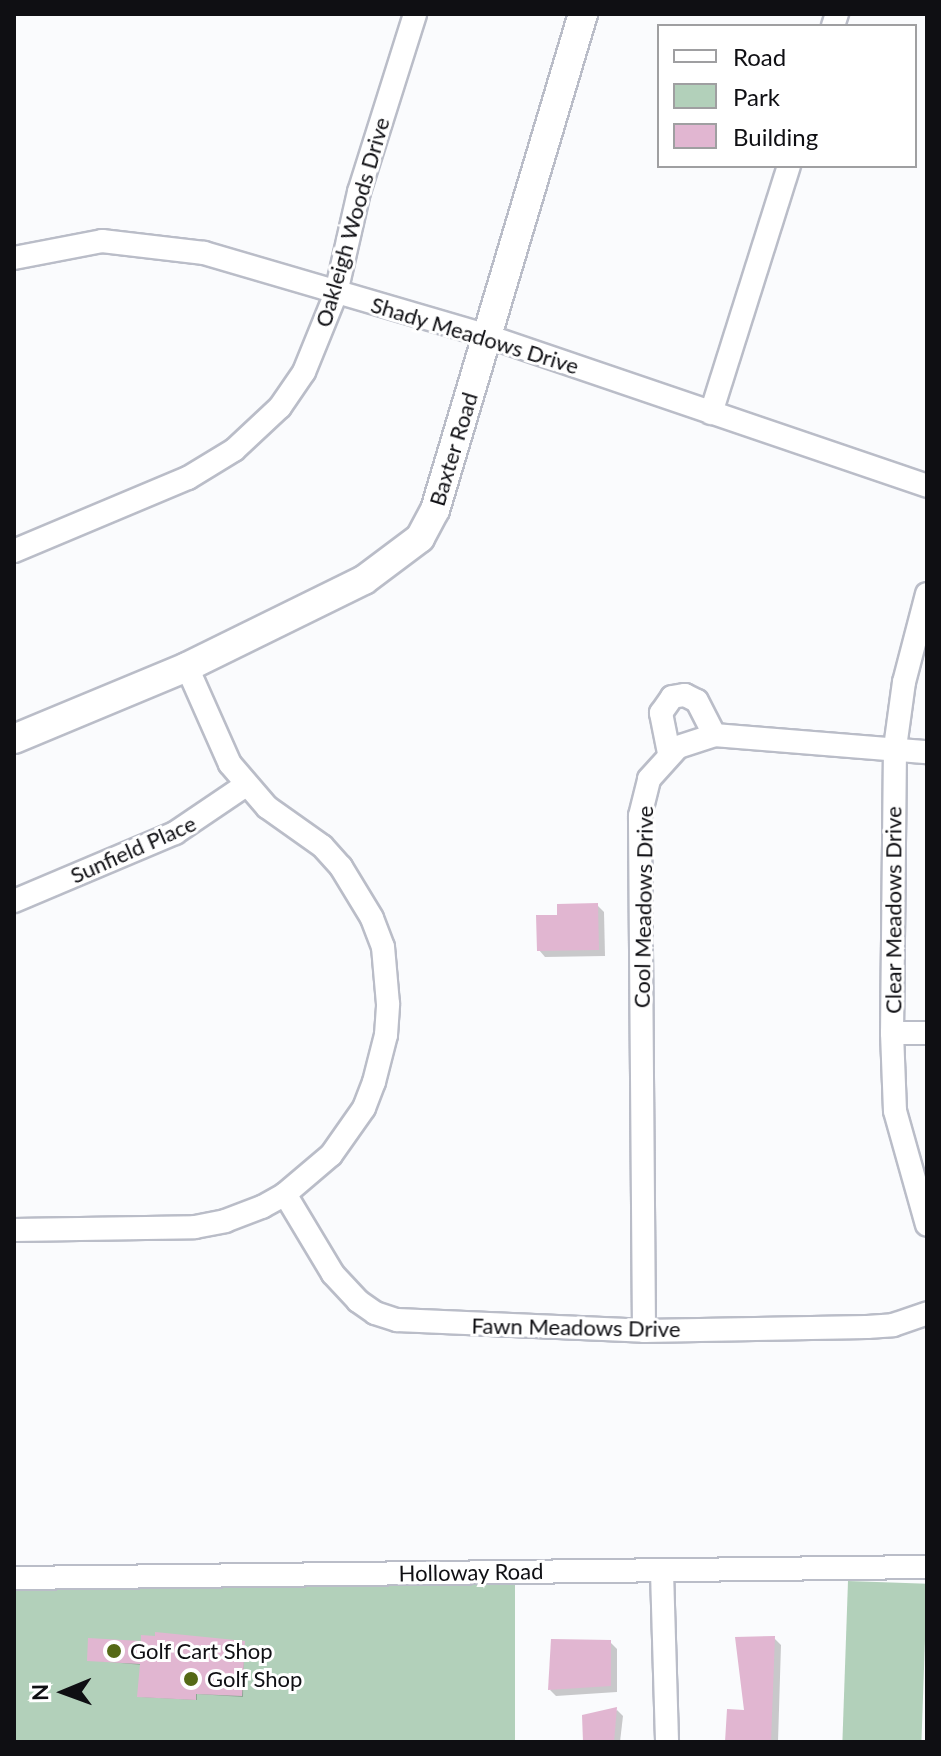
<!DOCTYPE html>
<html>
<head>
<meta charset="utf-8">
<style>
  body { margin:0 }
  #map { position:relative; width:941px; height:1756px; overflow:hidden; background:#fafbfd; font-family:Lato,sans-serif }
  div>[style] { position:absolute }
  .green>* { inset:0; background:#b2d0ba; transform-origin:0 0 }
  .shadow>* { inset:0; background:#0003 }
  .building>* { inset:0; background:#e1b6d1 }
  .roads { filter:drop-shadow(2px 0 #babdc8) drop-shadow(-2px 0 #babdc8) drop-shadow(0 2px #babdc8) drop-shadow(0 -2px #babdc8) }
  .minor>* { height:22px; margin:-11px; padding:0 11px; transform-origin:11px; border-radius:11px; background:#fff }
  .major>* { height:28px; margin:-14px; padding:0 14px; transform-origin:14px; border-radius:14px; background:#fff }
  .dots>* { width:22px; height:22px; translate:-50% -50%; box-sizing:border-box; border:4px solid #fff; border-radius:50% }
  span { translate:-50% -50%; white-space:nowrap; text-align:center; line-height:1.15; -webkit-text-stroke:6px #fff; paint-order:stroke }
  .street-label { font-size:22px; color:#0f0f13 }
  .poi-label { font-size:22px; color:#0f0f13 }
  .left { translate:0 -50%; text-align:left }
  .frame { position:absolute; inset:0; border:16px solid #0f0f13; pointer-events:none }
  .legend { position:absolute; left:657px; top:24px; width:260px; height:144px; box-sizing:border-box; background:#fff; border:2px solid #9f9fa1; margin:0; padding:10px 14px; list-style:none; font-size:24px; color:#0f0f13 }
  .legend li { display:flex; align-items:center; gap:16px; height:40px }
  .legend b { width:40px; border:2px solid #9f9fa1 }
  .north { position:absolute; left:24px; top:1652px; width:80px; height:80px; -webkit-text-stroke:6px #fff; paint-order:stroke; rotate:269deg; font-size:22px; font-weight:700; line-height:32px; text-align:center; color:#0f0f13 }
  .north::after { content:''; display:block; margin:auto; width:28px; height:36px; background:#0f0f13; clip-path:polygon(50% 0,100% 100%,50% 72%,0 100%) }
</style>
</head>
<body>
<div id="map">
  <div class="green">
    <i style="left:848px;top:1581px;width:79px;height:161px;rotate:2deg"></i>
    <i style="left:515px;top:1585px;width:157px;height:501px;rotate:90deg"></i>
  </div>
  <div class="shadow">
    <i style="clip-path:polygon(597px 905px,604px 912px,605px 956px,545px 957px,539px 950px)"></i>
    <i style="clip-path:polygon(774px 1638px,781px 1645px,778px 1742px,727px 1742px,746px 1712px)"></i>
    <i style="clip-path:polygon(610px 1642px,617px 1649px,617px 1692px,556px 1696px,550px 1690px)"></i>
    <i style="clip-path:polygon(244px 1643px,243px 1697px,197px 1694px,197px 1700px,141px 1697px,142px 1665px,89px 1660px)"></i>
    <i style="clip-path:polygon(617px 1710px,623px 1716px,620px 1742px,585px 1742px)"></i>
  </div>
  <div class="building">
    <i style="clip-path:polygon(598px 903px,599px 950px,537px 951px,536px 915px,557px 915px,557px 904px)"></i>
    <i style="clip-path:polygon(155px 1632px,245px 1641px,242px 1696px,196px 1694px,196px 1700px,137px 1697px,140px 1664px,87px 1661px,88px 1638px,141px 1641px,141px 1635px,155px 1636px)"></i>
    <i style="clip-path:polygon(775px 1636px,771px 1742px,725px 1742px,727px 1709px,744px 1710px,735px 1637px)"></i>
    <i style="clip-path:polygon(551px 1639px,611px 1640px,611px 1686px,548px 1690px)"></i>
    <i style="clip-path:polygon(617px 1707px,614px 1742px,583px 1742px,582px 1715px)"></i>
  </div>
  <div class="roads">
    <div class="minor">
      <i style="left:833px;top:26px;width:13px;rotate:-72deg"></i>
      <i style="left:14px;top:258px;width:90px;rotate:-10.9deg"></i>
      <i style="left:102px;top:241px;width:103px;rotate:6.7deg"></i>
      <i style="left:204px;top:253px;width:295px;rotate:16.3deg"></i>
      <i style="left:487px;top:336px;width:465px;rotate:18.8deg"></i>
      <i style="left:711px;top:413px;width:259px;rotate:-72.5deg"></i>
      <i style="left:14px;top:551px;width:189px;rotate:-22.8deg"></i>
      <i style="left:188px;top:478px;width:54px;rotate:-31.3deg"></i>
      <i style="left:234px;top:450px;width:63px;rotate:-43.1deg"></i>
      <i style="left:280px;top:407px;width:42px;rotate:-55.6deg"></i>
      <i style="left:304px;top:372px;width:85px;rotate:-67.9deg"></i>
      <i style="left:336px;top:293px;width:104px;rotate:-77.2deg"></i>
      <i style="left:359px;top:192px;width:187px;rotate:-72.5deg"></i>
      <i style="left:927px;top:594px;width:91px;rotate:104.6deg"></i>
      <i style="left:904px;top:682px;width:67px;rotate:97.8deg"></i>
      <i style="left:895px;top:748px;width:285px;rotate:90.6deg"></i>
      <i style="left:892px;top:1033px;width:78px;rotate:87.8deg"></i>
      <i style="left:895px;top:1111px;width:118px;rotate:74.3deg"></i>
      <i style="left:669px;top:753px;width:41px;rotate:-101.3deg"></i>
      <i style="left:661px;top:713px;width:19px;rotate:-55deg"></i>
      <i style="left:672px;top:697px;width:13px;rotate:-9deg"></i>
      <i style="left:685px;top:695px;width:13px;rotate:27deg"></i>
      <i style="left:697px;top:701px;width:38px;rotate:63deg"></i>
      <i style="left:14px;top:901px;width:175px;rotate:-22.9deg"></i>
      <i style="left:175px;top:833px;width:86px;rotate:-34.1deg"></i>
      <i style="left:892px;top:1033px;width:35px"></i>
      <i style="left:285px;top:1194px;width:93px;rotate:59deg"></i>
      <i style="left:333px;top:1274px;width:37px;rotate:47deg"></i>
      <i style="left:358px;top:1301px;width:21px;rotate:35deg"></i>
      <i style="left:375px;top:1313px;width:23px;rotate:18deg"></i>
      <i style="left:397px;top:1320px;width:247px;rotate:2.5deg"></i>
      <i style="left:644px;top:1331px;width:223px;rotate:-1deg"></i>
      <i style="left:867px;top:1327px;width:26px;rotate:-4deg"></i>
      <i style="left:893px;top:1325px;width:36px;rotate:-19deg"></i>
      <i style="left:14px;top:1230px;width:181px;rotate:-0.9deg"></i>
      <i style="left:195px;top:1227px;width:31px;rotate:-11deg"></i>
      <i style="left:225px;top:1221px;width:40px;rotate:-21deg"></i>
      <i style="left:262px;top:1207px;width:26px;rotate:-29deg"></i>
      <i style="left:285px;top:1194px;width:60px;rotate:-40.3deg"></i>
      <i style="left:331px;top:1155px;width:57px;rotate:-54.9deg"></i>
      <i style="left:364px;top:1108px;width:28px;rotate:-69deg"></i>
      <i style="left:374px;top:1082px;width:49px;rotate:-75.7deg"></i>
      <i style="left:386px;top:1035px;width:31px;rotate:-86deg"></i>
      <i style="left:388px;top:1004px;width:57px;rotate:-95deg"></i>
      <i style="left:383px;top:947px;width:31px;rotate:-111deg"></i>
      <i style="left:372px;top:918px;width:60px;rotate:-121.3deg"></i>
      <i style="left:341px;top:867px;width:28px;rotate:-132deg"></i>
      <i style="left:322px;top:846px;width:67px;rotate:-144.7deg"></i>
      <i style="left:267px;top:807px;width:57px;rotate:-130.7deg"></i>
      <i style="left:230px;top:764px;width:106px;rotate:-113.9deg"></i>
      <i style="left:644px;top:1331px;width:515px;rotate:-90.45deg"></i>
      <i style="left:640px;top:816px;width:38px;rotate:-76deg"></i>
      <i style="left:649px;top:779px;width:43px;rotate:-47.8deg"></i>
      <i style="left:678px;top:747px;width:38px;rotate:-18deg"></i>
      <i style="left:714px;top:735px;width:214px;rotate:4.6deg"></i>
      <i style="left:662px;top:1572px;width:170px;rotate:88.3deg"></i>
      <i style="left:14px;top:1578px;width:913px;rotate:-0.69deg"></i>
    </div>
    <div class="major">
      <i style="left:14px;top:739px;width:187px;rotate:-22.6deg"></i>
      <i style="left:187px;top:667px;width:197px;rotate:-26.2deg"></i>
      <i style="left:364px;top:580px;width:70px;rotate:-36.9deg"></i>
      <i style="left:420px;top:538px;width:32px;rotate:-62deg"></i>
      <i style="left:435px;top:510px;width:518px;rotate:-73.39deg"></i>
    </div>
  </div>
  <div class="dots">
    <i style="left:114px;top:1651px;background:#556916"></i>
    <i style="left:191px;top:1679px;background:#556916"></i>
  </div>
  <div class="street-label">
    <span style="left:352px;top:222px;rotate:-74deg">Oakleigh Woods Drive</span>
    <span style="left:475px;top:335px;rotate:17deg">Shady Meadows Drive</span>
    <span style="left:453px;top:449px;rotate:-73deg">Baxter Road</span>
    <span style="left:133px;top:849px;rotate:-24deg">Sunfield Place</span>
    <span style="left:643px;top:907px;rotate:-89deg">Cool Meadows Drive</span>
    <span style="left:893px;top:910px;rotate:-90deg">Clear Meadows Drive</span>
    <span style="left:576px;top:1327px;rotate:1deg">Fawn Meadows Drive</span>
    <span style="left:471px;top:1572px;rotate:-1deg">Holloway Road</span>
  </div>
  <div class="poi-label">
    <span class="left" style="left:130px;top:1651px">Golf Cart Shop</span>
    <span class="left" style="left:207px;top:1679px">Golf Shop</span>
  </div>
  <div class="frame"></div>
  <ul class="legend">
  <li><b style="height:10px;background:#fff"></b>Road</li>
  <li><b style="height:22px;background:#b2d0ba"></b>Park</li>
  <li><b style="height:22px;background:#e1b6d1"></b>Building</li>
  </ul>
  <div class="north">N</div>
</div>
</body>
</html>
